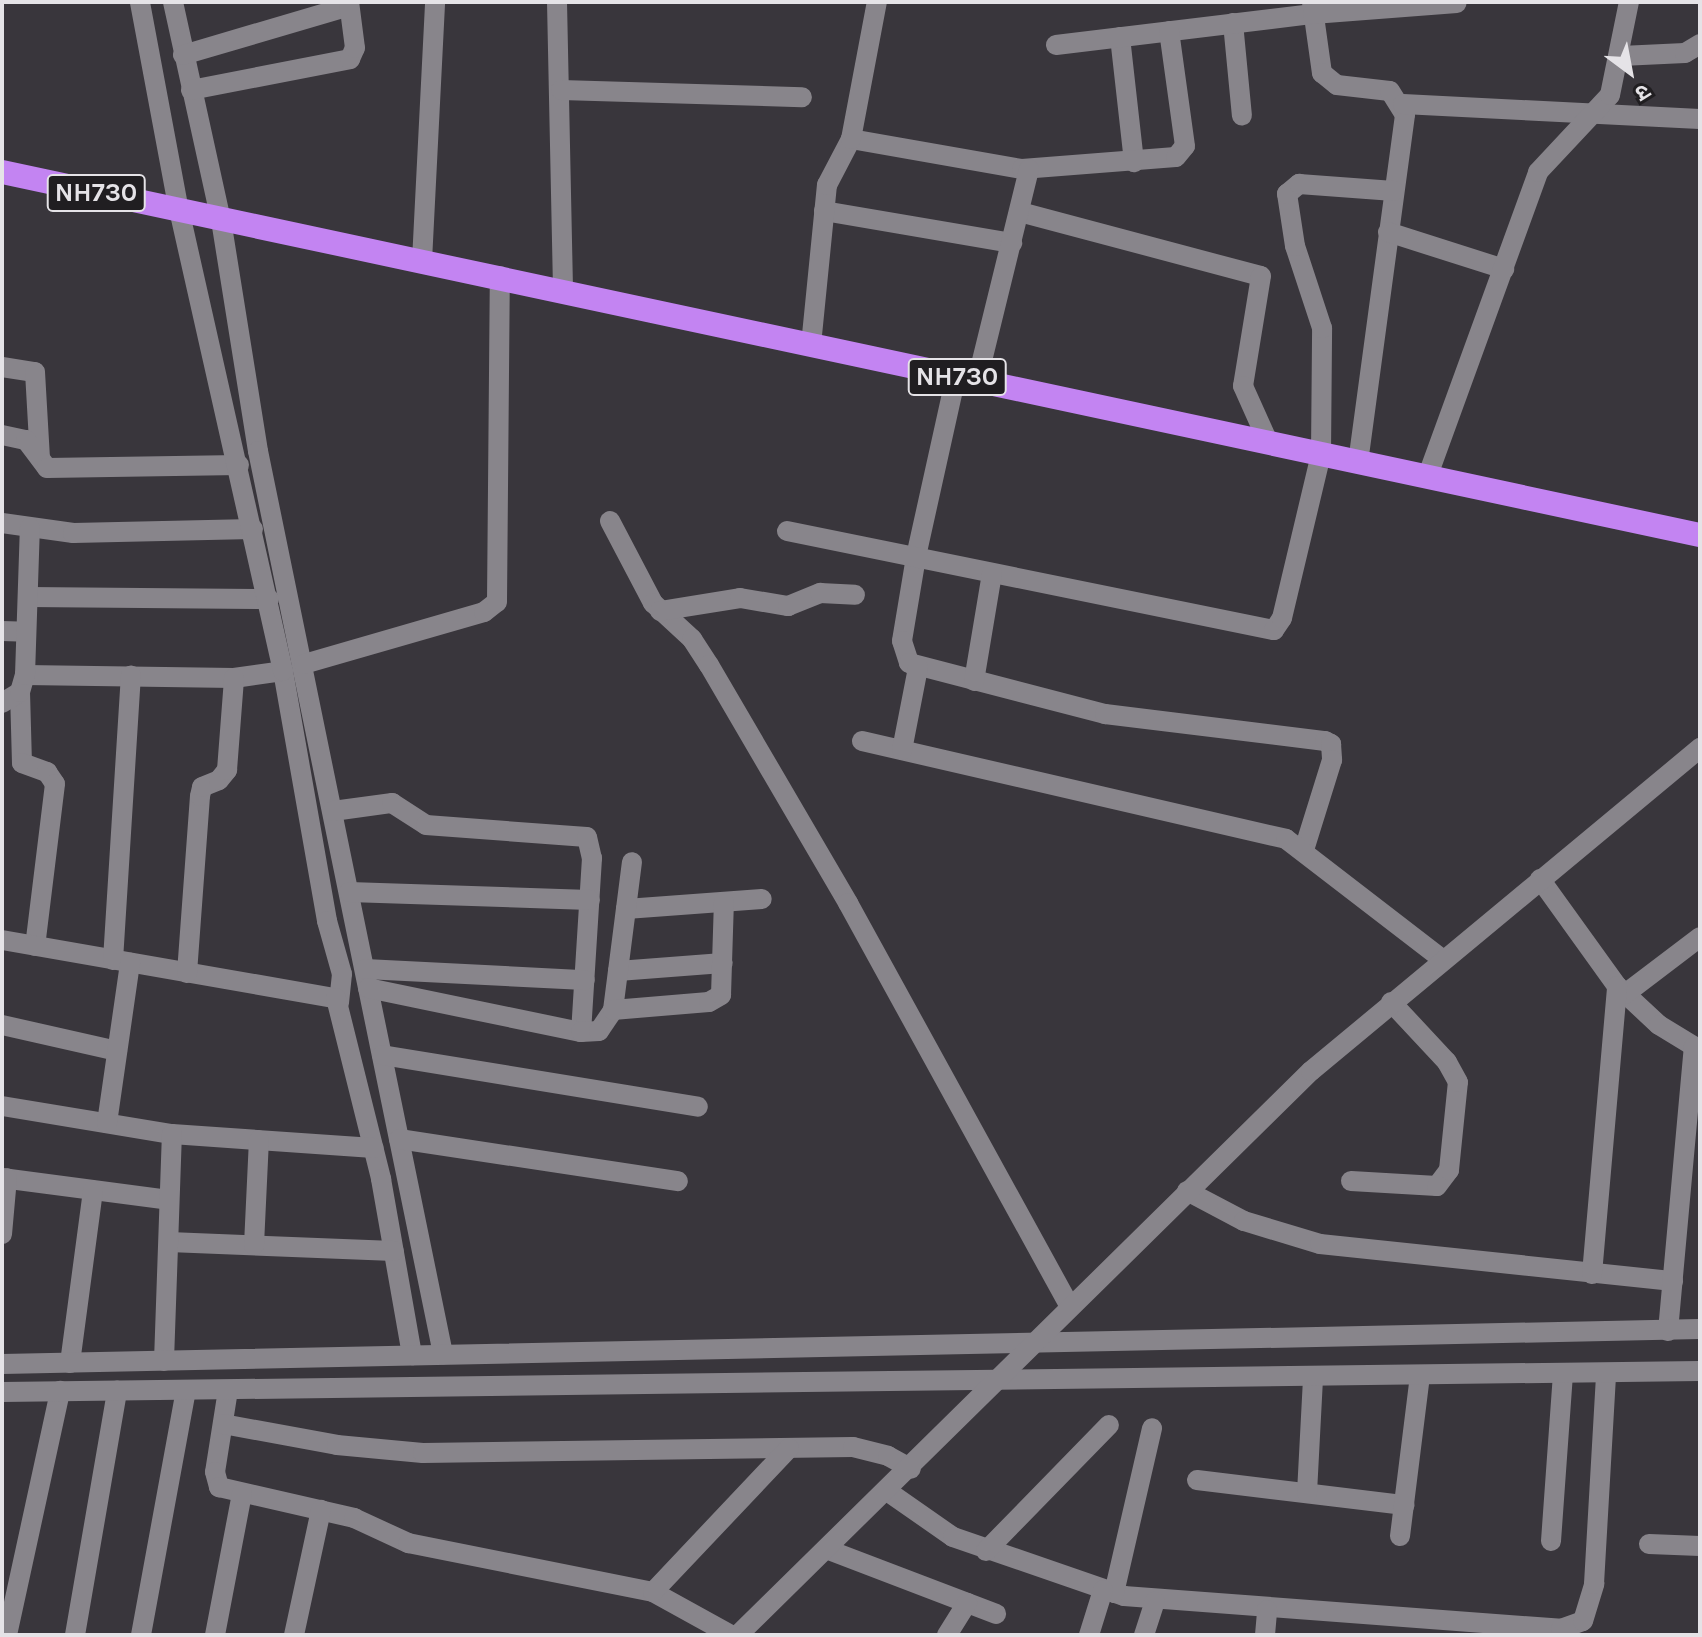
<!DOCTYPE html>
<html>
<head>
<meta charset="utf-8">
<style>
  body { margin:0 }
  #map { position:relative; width:1702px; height:1637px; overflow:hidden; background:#39363c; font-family:Karla,"Noto Sans Devanagari",sans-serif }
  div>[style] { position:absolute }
  .street>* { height:20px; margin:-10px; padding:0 10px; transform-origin:10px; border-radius:10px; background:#88858b }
  .secondary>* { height:20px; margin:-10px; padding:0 10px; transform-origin:10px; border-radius:10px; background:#88858b }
  .highway>* { height:24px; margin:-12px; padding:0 12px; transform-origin:12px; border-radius:12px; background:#c384f2 }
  span { translate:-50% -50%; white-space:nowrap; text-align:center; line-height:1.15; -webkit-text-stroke:6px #201e21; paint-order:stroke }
  .shield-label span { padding:2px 6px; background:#201e21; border:2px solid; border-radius:6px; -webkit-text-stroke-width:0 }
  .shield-label { font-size:26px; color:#e5e3e7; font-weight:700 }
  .frame { position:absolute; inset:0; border:4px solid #e5e3e7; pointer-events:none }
  .north { position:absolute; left:1590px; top:32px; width:80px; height:80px; -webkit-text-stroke:6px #201e21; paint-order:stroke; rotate:148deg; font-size:22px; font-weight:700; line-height:32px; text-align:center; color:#e5e3e7 }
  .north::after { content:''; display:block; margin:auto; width:28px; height:36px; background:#e5e3e7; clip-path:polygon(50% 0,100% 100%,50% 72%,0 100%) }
</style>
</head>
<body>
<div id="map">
  <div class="street">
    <i style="left:173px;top:2px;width:223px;rotate:77.6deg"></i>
    <i style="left:221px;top:220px;width:234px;rotate:80.9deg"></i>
    <i style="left:258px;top:451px;width:922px;rotate:78.42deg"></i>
    <i style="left:557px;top:2px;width:289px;rotate:88.8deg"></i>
    <i style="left:1312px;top:2px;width:72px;rotate:82deg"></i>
    <i style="left:1322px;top:73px;width:19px;rotate:39deg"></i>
    <i style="left:1337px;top:85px;width:53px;rotate:6.5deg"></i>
    <i style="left:1390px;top:91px;width:28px;rotate:58deg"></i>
    <i style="left:1405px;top:115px;width:350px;rotate:97.7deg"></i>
    <i style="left:1233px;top:23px;width:93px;rotate:84.5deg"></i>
    <i style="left:1120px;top:37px;width:126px;rotate:83.6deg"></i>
    <i style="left:1056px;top:45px;width:259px;rotate:-6.9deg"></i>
    <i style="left:1313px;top:14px;width:144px;rotate:-4.4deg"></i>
    <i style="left:183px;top:55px;width:173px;rotate:-16.4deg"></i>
    <i style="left:1621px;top:56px;width:64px;rotate:-2.7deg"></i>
    <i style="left:1685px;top:53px;width:17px;rotate:-31deg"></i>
    <i style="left:191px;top:90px;width:162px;rotate:-11deg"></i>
    <i style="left:350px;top:59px;width:12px;rotate:-66deg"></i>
    <i style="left:355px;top:48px;width:46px;rotate:-97.4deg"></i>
    <i style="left:561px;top:90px;width:241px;rotate:1.7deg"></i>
    <i style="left:1403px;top:104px;width:297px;rotate:2.9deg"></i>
    <i style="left:851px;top:139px;width:174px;rotate:10deg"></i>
    <i style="left:1022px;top:169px;width:154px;rotate:-4.5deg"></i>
    <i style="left:1176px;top:157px;width:14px;rotate:-51deg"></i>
    <i style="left:1185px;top:146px;width:116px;rotate:-97.9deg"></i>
    <i style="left:824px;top:211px;width:191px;rotate:9.7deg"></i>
    <i style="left:1020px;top:212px;width:249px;rotate:14.9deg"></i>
    <i style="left:1261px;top:276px;width:111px;rotate:99.3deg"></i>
    <i style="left:1243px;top:386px;width:61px;rotate:65.9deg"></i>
    <i style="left:1388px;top:232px;width:122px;rotate:17.7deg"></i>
    <i style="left:422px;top:261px;width:259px;rotate:-87.1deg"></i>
    <i style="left:811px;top:345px;width:161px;rotate:-84.3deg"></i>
    <i style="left:827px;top:185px;width:52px;rotate:-62.4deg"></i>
    <i style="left:851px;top:139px;width:139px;rotate:-79.3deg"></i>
    <i style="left:2px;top:367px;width:33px;rotate:9deg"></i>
    <i style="left:35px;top:372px;width:86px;rotate:86.7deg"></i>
    <i style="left:956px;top:376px;width:185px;rotate:102.5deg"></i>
    <i style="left:916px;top:557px;width:85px;rotate:99.5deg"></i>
    <i style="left:902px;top:641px;width:23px;rotate:72deg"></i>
    <i style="left:909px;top:663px;width:203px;rotate:14.6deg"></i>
    <i style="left:1105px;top:714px;width:222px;rotate:7deg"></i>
    <i style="left:1325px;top:741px;width:7px;rotate:27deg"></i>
    <i style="left:1331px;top:744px;width:16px;rotate:86deg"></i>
    <i style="left:1332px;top:760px;width:94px;rotate:107.3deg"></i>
    <i style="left:977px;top:381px;width:218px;rotate:-76.2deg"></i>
    <i style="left:2px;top:435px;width:25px;rotate:12deg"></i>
    <i style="left:26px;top:440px;width:35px;rotate:53deg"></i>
    <i style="left:47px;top:468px;width:192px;rotate:-0.9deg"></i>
    <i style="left:1428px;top:475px;width:322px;rotate:-70deg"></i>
    <i style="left:1538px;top:172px;width:105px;rotate:-46.9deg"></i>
    <i style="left:1610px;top:95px;width:95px;rotate:-78.5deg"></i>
    <i style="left:610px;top:521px;width:93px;rotate:62.3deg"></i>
    <i style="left:653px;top:603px;width:53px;rotate:42.7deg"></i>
    <i style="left:692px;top:639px;width:31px;rotate:57deg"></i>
    <i style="left:709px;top:665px;width:276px;rotate:59.7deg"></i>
    <i style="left:848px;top:903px;width:461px;rotate:61.2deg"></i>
    <i style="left:2px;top:523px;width:72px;rotate:8deg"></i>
    <i style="left:73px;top:533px;width:180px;rotate:-1.3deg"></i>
    <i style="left:787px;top:531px;width:497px;rotate:11.5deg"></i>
    <i style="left:1274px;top:630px;width:14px;rotate:-56deg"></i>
    <i style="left:1282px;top:618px;width:169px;rotate:-76.6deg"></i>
    <i style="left:1321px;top:454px;width:126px;rotate:-89.5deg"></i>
    <i style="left:1322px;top:328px;width:86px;rotate:-108.2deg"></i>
    <i style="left:1295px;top:246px;width:53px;rotate:-98.7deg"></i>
    <i style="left:1287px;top:194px;width:16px;rotate:-40deg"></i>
    <i style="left:1299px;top:184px;width:95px;rotate:4.2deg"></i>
    <i style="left:28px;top:597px;width:241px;rotate:0.5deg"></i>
    <i style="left:660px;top:611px;width:81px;rotate:-9.2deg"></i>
    <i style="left:740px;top:598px;width:49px;rotate:9.5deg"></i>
    <i style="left:788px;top:606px;width:35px;rotate:-22deg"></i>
    <i style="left:820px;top:593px;width:35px;rotate:3deg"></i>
    <i style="left:2px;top:631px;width:24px;rotate:2deg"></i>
    <i style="left:304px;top:664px;width:187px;rotate:-16.1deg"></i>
    <i style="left:484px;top:612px;width:16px;rotate:-38deg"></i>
    <i style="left:497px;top:602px;width:326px;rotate:-89.5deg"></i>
    <i style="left:283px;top:671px;width:254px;rotate:80deg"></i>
    <i style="left:327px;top:921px;width:55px;rotate:74.2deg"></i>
    <i style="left:342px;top:974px;width:29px;rotate:96deg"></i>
    <i style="left:25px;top:675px;width:209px;rotate:0.8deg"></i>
    <i style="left:234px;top:678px;width:49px;rotate:-8.1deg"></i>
    <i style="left:283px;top:671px;width:472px;rotate:-102.7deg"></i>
    <i style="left:179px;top:211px;width:213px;rotate:-100.6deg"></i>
    <i style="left:974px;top:681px;width:109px;rotate:-80.5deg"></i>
    <i style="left:20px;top:692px;width:71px;rotate:88.4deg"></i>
    <i style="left:22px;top:763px;width:27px;rotate:20deg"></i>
    <i style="left:47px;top:772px;width:14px;rotate:56deg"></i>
    <i style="left:55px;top:784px;width:163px;rotate:97deg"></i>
    <i style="left:2px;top:703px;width:21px;rotate:-31deg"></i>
    <i style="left:20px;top:692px;width:18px;rotate:-74deg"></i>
    <i style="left:25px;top:675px;width:147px;rotate:-88.1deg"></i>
    <i style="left:862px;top:741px;width:435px;rotate:13deg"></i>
    <i style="left:1286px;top:839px;width:197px;rotate:37.6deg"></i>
    <i style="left:902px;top:750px;width:84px;rotate:-79deg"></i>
    <i style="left:333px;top:811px;width:60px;rotate:-7.7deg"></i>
    <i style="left:392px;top:803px;width:40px;rotate:32.9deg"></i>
    <i style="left:426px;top:825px;width:161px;rotate:4.3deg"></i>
    <i style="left:587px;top:837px;width:22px;rotate:77deg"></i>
    <i style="left:592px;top:858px;width:174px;rotate:93.6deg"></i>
    <i style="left:1540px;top:879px;width:132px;rotate:54.3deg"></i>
    <i style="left:1617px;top:986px;width:57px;rotate:42.9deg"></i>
    <i style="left:1659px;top:1025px;width:48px;rotate:31.4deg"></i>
    <i style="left:349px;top:892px;width:241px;rotate:1.9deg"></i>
    <i style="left:626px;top:909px;width:136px;rotate:-4.2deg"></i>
    <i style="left:2px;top:940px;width:339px;rotate:9.9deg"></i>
    <i style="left:336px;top:998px;width:187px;rotate:76deg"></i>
    <i style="left:381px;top:1179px;width:179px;rotate:80deg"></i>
    <i style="left:113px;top:960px;width:285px;rotate:-86.4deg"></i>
    <i style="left:365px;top:969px;width:220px;rotate:2.9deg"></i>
    <i style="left:618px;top:971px;width:105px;rotate:-4.4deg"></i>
    <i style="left:187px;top:973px;width:177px;rotate:-85.8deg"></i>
    <i style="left:200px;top:796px;width:9px;rotate:-77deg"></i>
    <i style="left:202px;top:787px;width:18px;rotate:-22deg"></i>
    <i style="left:219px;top:780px;width:13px;rotate:-51deg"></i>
    <i style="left:227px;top:770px;width:92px;rotate:-85.6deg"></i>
    <i style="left:368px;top:988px;width:217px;rotate:11.7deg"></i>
    <i style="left:581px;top:1032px;width:18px;rotate:-3deg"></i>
    <i style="left:599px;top:1031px;width:25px;rotate:-56deg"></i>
    <i style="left:613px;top:1010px;width:149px;rotate:-82.7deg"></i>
    <i style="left:1625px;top:994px;width:94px;rotate:-37.2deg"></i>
    <i style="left:613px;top:1010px;width:96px;rotate:-4.8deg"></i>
    <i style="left:709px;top:1002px;width:14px;rotate:-30deg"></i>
    <i style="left:721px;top:995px;width:93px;rotate:-88.2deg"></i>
    <i style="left:2px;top:1025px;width:118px;rotate:12.7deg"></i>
    <i style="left:382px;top:1055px;width:320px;rotate:9.3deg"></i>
    <i style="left:2px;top:1106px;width:172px;rotate:9.4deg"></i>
    <i style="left:172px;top:1134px;width:202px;rotate:4deg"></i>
    <i style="left:107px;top:1123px;width:162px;rotate:-81.8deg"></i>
    <i style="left:399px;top:1139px;width:282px;rotate:8.6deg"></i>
    <i style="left:2px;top:1178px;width:168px;rotate:7.5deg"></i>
    <i style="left:1351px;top:1181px;width:86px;rotate:3.3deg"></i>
    <i style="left:1437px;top:1186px;width:20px;rotate:-53deg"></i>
    <i style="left:1449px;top:1170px;width:88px;rotate:-84.2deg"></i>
    <i style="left:1458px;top:1082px;width:23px;rotate:-119deg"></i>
    <i style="left:1447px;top:1062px;width:82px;rotate:-133deg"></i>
    <i style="left:1187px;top:1191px;width:64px;rotate:27.8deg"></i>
    <i style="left:1244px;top:1221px;width:79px;rotate:16.8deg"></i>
    <i style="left:1320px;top:1244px;width:355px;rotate:6deg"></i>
    <i style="left:2px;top:1234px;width:56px;rotate:-84.9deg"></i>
    <i style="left:169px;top:1242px;width:225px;rotate:2.3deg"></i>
    <i style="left:254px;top:1245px;width:105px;rotate:-87.3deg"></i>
    <i style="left:1592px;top:1274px;width:289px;rotate:-85deg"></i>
    <i style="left:1668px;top:1331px;width:285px;rotate:-84.8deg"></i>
    <i style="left:164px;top:1361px;width:227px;rotate:-88deg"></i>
    <i style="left:70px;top:1363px;width:174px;rotate:-82.4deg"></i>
    <i style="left:228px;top:1390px;width:83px;rotate:99deg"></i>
    <i style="left:215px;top:1472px;width:16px;rotate:75deg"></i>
    <i style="left:219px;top:1487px;width:139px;rotate:12.9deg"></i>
    <i style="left:354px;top:1518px;width:60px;rotate:24.8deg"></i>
    <i style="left:408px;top:1543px;width:250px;rotate:11.3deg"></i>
    <i style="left:653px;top:1592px;width:89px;rotate:28.9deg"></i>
    <i style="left:223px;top:1424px;width:116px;rotate:10.4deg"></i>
    <i style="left:337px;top:1445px;width:86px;rotate:5.3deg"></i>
    <i style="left:423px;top:1453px;width:430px;rotate:-0.8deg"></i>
    <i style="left:853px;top:1447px;width:36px;rotate:14deg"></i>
    <i style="left:888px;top:1456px;width:26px;rotate:29deg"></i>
    <i style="left:1197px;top:1480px;width:209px;rotate:6.9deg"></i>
    <i style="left:887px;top:1491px;width:80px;rotate:34.9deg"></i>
    <i style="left:953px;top:1537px;width:181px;rotate:19deg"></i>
    <i style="left:1124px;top:1596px;width:438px;rotate:4.3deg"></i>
    <i style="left:1561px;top:1629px;width:23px;rotate:-20deg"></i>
    <i style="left:1583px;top:1621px;width:39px;rotate:-73deg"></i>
    <i style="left:1594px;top:1584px;width:211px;rotate:-86.7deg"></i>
    <i style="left:1307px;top:1493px;width:115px;rotate:-87deg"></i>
    <i style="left:1400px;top:1536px;width:161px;rotate:-82.9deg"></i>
    <i style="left:1551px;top:1541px;width:168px;rotate:-85.9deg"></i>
    <i style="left:1649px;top:1544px;width:51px;rotate:2.2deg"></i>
    <i style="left:826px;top:1549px;width:182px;rotate:20.9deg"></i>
    <i style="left:986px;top:1551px;width:176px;rotate:-45.7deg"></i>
    <i style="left:653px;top:1592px;width:198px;rotate:-46.6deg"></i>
    <i style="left:1114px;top:1593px;width:169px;rotate:-77deg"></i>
    <i style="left:7px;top:1635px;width:250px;rotate:-77.7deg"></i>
    <i style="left:75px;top:1635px;width:248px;rotate:-80.2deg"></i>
    <i style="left:141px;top:1635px;width:248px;rotate:-79.6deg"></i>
    <i style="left:215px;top:1635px;width:144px;rotate:-79.2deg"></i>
    <i style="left:294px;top:1635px;width:128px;rotate:-77.8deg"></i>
    <i style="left:947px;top:1635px;width:38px;rotate:-58deg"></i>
    <i style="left:1089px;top:1635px;width:47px;rotate:-72.7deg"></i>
    <i style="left:1144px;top:1635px;width:35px;rotate:-72deg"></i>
    <i style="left:1265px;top:1635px;width:25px;rotate:-85deg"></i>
  </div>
  <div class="secondary">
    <i style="left:2px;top:1364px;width:1698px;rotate:-1.18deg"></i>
    <i style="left:2px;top:1392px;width:1698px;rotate:-0.71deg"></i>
    <i style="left:738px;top:1635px;width:804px;rotate:-44.55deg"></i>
    <i style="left:1311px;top:1071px;width:506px;rotate:-39.7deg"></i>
  </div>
  <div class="highway">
    <i style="left:2px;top:172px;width:1736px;rotate:12.07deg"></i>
  </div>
  <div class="shield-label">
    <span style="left:96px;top:193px">NH730</span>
    <span style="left:957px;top:377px">NH730</span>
  </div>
  <div class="frame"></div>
  <div class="north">उ</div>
</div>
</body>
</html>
